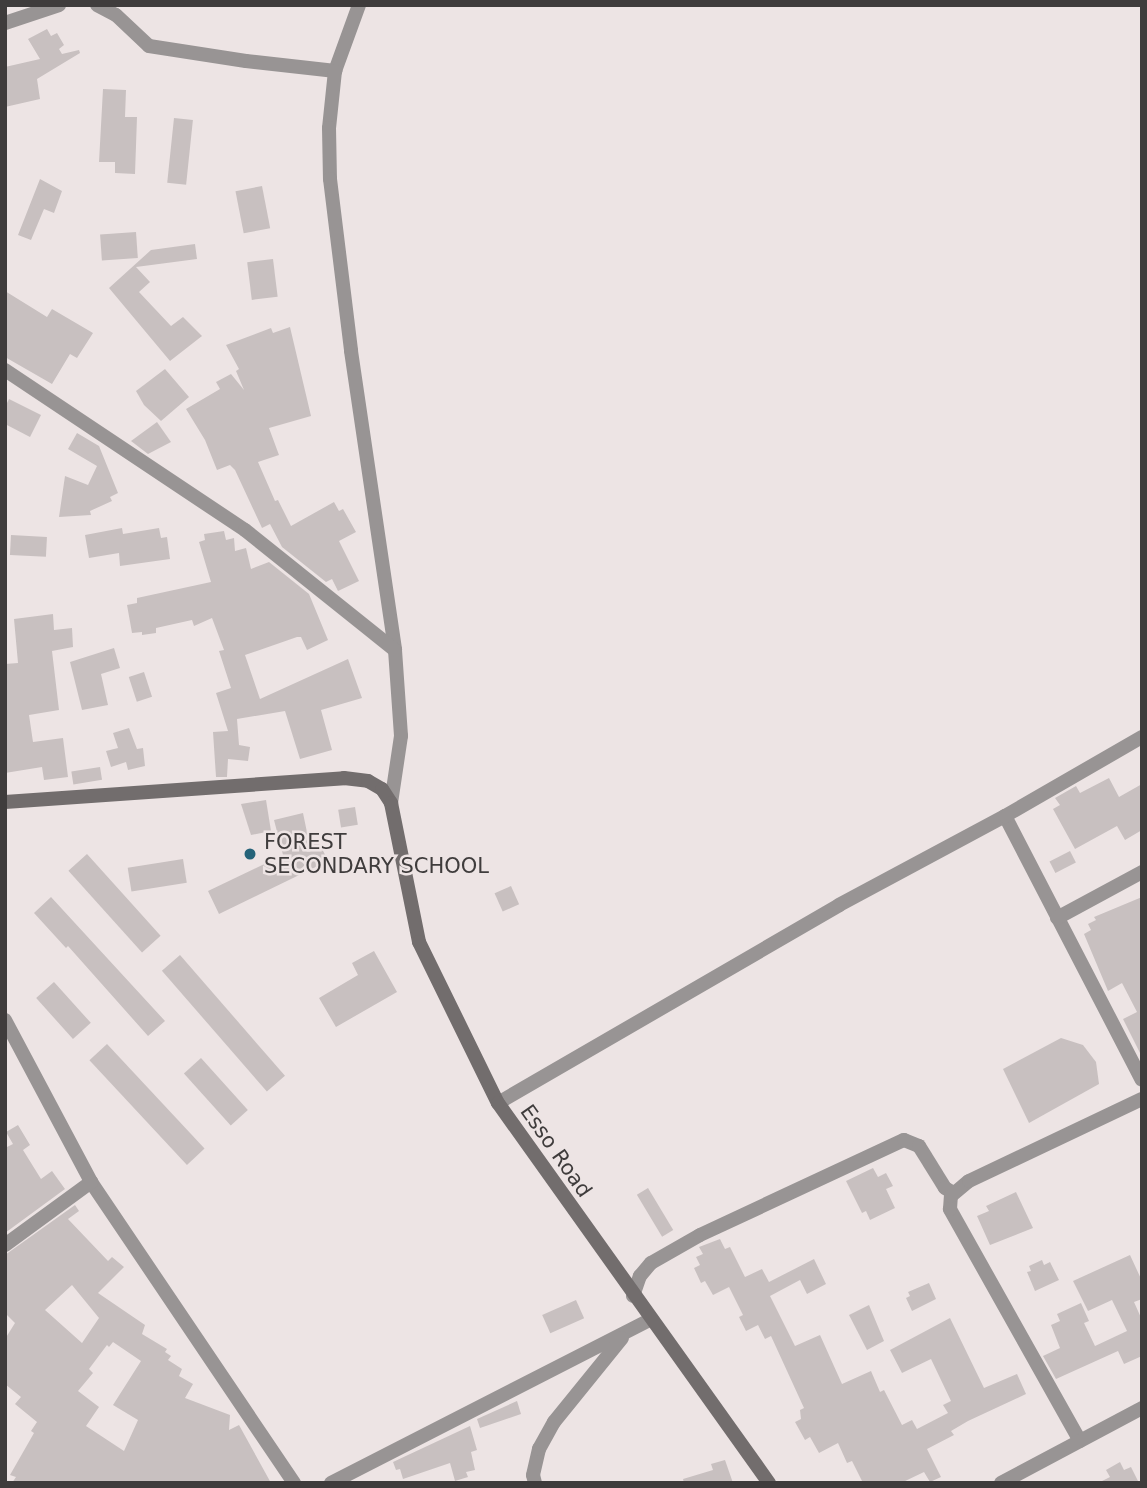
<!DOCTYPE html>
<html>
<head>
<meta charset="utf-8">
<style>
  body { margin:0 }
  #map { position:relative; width:1147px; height:1488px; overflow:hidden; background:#ede4e4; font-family:"DejaVu Sans",sans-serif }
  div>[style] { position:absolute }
  .building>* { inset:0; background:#c8c0c0; transform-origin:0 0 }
  .street>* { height:14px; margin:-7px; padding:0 7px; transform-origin:7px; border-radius:7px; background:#989494 }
  .secondary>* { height:14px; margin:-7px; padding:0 7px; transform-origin:7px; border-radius:7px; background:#726d6d }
  .dots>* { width:19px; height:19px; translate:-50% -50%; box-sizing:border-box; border:4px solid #ede4e4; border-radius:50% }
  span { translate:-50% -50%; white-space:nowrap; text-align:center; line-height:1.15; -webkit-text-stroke:5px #ede4e4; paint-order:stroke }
  .poi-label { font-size:21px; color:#3f3c3c }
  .left { translate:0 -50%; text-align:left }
  .street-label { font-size:21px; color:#3f3c3c }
  .frame { position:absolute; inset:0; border:7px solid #3f3c3c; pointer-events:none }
</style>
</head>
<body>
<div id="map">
  <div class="building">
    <i style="clip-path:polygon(47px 29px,51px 36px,57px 33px,64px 45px,59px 49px,62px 54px,79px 50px,80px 53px,37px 79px,40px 99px,5px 107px,5px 67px,40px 59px,28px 39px)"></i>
    <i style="clip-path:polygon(103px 89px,126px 90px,125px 117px,137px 117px,135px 174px,115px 173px,115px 162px,99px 162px)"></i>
    <i style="left:174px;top:118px;width:19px;height:65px;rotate:6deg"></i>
    <i style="clip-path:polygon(40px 179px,62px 191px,54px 213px,44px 209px,31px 240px,18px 235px)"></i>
    <i style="left:262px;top:186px;width:43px;height:27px;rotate:79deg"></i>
    <i style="left:136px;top:232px;width:26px;height:36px;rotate:86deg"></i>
    <i style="clip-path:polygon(195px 244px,197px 259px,136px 267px,150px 282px,139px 292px,171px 326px,183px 317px,202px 336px,170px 361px,109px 288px,151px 250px)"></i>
    <i style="left:273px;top:259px;width:38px;height:26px;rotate:83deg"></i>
    <i style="clip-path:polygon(5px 291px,47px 317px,52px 309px,93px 333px,77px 358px,70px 354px,52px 384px,5px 357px)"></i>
    <i style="clip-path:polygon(290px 327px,311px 416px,269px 428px,279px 455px,258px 462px,275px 501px,278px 500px,291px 526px,334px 502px,339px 511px,343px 509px,356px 532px,339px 541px,359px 581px,338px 591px,332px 579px,326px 582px,282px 547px,270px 524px,262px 528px,235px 470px,230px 465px,217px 470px,205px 440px,186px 409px,220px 389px,216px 382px,231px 374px,244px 390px,236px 371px,239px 369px,226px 345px,271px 328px,273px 333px)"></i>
    <i style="clip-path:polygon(165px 369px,189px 397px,161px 421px,144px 405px,136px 391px)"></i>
    <i style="clip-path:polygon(9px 399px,41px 415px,30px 437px,5px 424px,5px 407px)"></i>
    <i style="clip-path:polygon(157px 422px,171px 442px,148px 454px,131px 441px)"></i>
    <i style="clip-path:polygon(77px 433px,99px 446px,118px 493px,110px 497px,112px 501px,90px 511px,91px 515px,59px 517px,65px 476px,88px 485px,97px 466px,68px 449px)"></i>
    <i style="clip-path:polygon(122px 528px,123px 534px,159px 528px,161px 538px,167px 537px,170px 559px,120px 566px,119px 553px,89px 558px,85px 535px)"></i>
    <i style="clip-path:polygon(224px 531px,226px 540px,234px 538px,235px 551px,246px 548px,251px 569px,269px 562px,309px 594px,328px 640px,307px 650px,301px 637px,297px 637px,245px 655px,260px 699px,348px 659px,362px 698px,321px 710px,332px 750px,300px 759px,285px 711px,237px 719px,239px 745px,250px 747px,248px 761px,228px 759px,227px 777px,216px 777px,213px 732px,228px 731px,216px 693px,231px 688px,219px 651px,224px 650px,212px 618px,194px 626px,192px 620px,156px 628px,156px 633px,142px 635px,142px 632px,132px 633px,127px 605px,137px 603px,137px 598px,211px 582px,199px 542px,205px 540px,204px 534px)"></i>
    <i style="left:11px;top:535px;width:36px;height:20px;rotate:3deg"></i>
    <i style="clip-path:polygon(53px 614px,54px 630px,72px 628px,73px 647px,52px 651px,59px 710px,29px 715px,33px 742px,63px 738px,68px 777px,44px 780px,42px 767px,5px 773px,5px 664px,18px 663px,14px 619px)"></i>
    <i style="clip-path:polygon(114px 648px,120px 668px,101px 674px,108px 705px,82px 710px,70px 662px)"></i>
    <i style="left:144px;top:672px;width:26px;height:16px;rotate:72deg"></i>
    <i style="clip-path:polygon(129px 728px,137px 749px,143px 748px,145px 766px,128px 770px,126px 762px,111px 767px,106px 751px,118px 748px,113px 733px)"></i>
    <i style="left:100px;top:767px;width:13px;height:29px;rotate:81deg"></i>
    <i style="clip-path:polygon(1109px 778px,1119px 797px,1142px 784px,1142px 830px,1125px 840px,1117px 826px,1075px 849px,1053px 809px,1060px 805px,1055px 798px,1076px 786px,1080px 793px)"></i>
    <i style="clip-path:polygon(266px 800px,271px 831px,251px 835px,241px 804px)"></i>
    <i style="left:355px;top:807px;width:18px;height:17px;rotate:81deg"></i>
    <i style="clip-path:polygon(303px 813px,309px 842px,317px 838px,328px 861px,219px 914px,208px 891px,283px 855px,274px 820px)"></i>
    <i style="left:1070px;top:851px;width:13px;height:23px;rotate:63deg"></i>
    <i style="left:87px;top:854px;width:110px;height:25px;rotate:48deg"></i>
    <i style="left:183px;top:859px;width:24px;height:56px;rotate:81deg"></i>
    <i style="left:511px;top:886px;width:20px;height:18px;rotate:66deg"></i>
    <i style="clip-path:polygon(51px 897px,165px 1021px,148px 1036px,68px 946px,66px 948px,34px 913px)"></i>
    <i style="clip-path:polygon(1142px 897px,1142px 1057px,1123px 1019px,1137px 1012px,1122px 983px,1108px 991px,1084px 934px,1091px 930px,1088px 924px,1096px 920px,1094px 917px)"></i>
    <i style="clip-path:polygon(374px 951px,397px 992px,336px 1027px,319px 998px,358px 975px,352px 963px)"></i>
    <i style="left:180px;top:955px;width:160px;height:24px;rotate:49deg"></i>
    <i style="left:54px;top:982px;width:55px;height:24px;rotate:48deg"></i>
    <i style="clip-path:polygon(1061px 1038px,1083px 1045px,1096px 1062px,1099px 1084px,1029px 1123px,1003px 1069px)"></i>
    <i style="left:107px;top:1044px;width:143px;height:24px;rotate:47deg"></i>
    <i style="left:201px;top:1058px;width:70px;height:23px;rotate:48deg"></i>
    <i style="clip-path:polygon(18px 1125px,30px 1145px,23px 1150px,41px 1179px,52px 1171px,65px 1189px,5px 1233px,5px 1148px,13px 1144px,6px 1132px)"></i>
    <i style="clip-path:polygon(873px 1168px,878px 1177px,886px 1173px,893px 1186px,886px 1189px,895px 1208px,870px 1220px,866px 1211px,862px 1213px,846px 1181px)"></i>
    <i style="left:648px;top:1188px;width:49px;height:13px;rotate:59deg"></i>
    <i style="clip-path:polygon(1016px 1192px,1033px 1228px,990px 1245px,977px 1216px,989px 1211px,986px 1206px)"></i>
    <i style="clip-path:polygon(evenodd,75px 1205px,79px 1211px,68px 1219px,108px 1261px,112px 1257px,124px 1267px,98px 1293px,145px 1325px,142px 1334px,167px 1349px,165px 1352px,171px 1356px,168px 1360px,182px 1369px,179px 1376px,193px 1384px,185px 1398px,230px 1415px,229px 1430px,239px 1425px,271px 1483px,12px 1483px,16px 1477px,10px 1475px,34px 1433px,31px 1431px,37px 1422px,15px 1404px,21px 1397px,5px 1384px,5px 1339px,15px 1323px,5px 1313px,5px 1255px,75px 1205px,72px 1285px,99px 1318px,82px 1343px,45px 1310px,72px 1285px,75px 1205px,113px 1342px,141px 1361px,113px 1405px,138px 1420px,124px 1451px,86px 1426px,99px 1407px,78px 1391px,93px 1373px,89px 1369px,107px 1345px,109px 1347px,113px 1342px)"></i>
    <i style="clip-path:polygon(720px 1239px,725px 1249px,730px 1247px,745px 1277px,762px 1269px,769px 1282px,814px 1259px,826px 1284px,807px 1294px,800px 1280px,770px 1296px,795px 1346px,820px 1335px,842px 1384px,871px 1371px,880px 1392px,884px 1390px,902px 1425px,912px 1420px,917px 1429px,948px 1413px,943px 1405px,951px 1401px,931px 1359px,902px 1373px,890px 1350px,950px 1318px,984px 1388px,1017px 1374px,1026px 1394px,968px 1421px,951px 1431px,954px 1435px,927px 1449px,941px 1477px,930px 1482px,924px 1472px,901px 1483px,863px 1483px,852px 1461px,847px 1463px,838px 1443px,819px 1453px,810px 1437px,805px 1440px,795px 1422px,801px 1419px,800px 1410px,804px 1408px,771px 1336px,765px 1339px,758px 1325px,746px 1331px,739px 1317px,743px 1315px,729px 1287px,713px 1295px,705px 1281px,701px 1283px,694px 1268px,700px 1265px,696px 1257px,703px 1254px,699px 1247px)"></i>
    <i style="clip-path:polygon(1130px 1255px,1142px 1281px,1142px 1299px,1134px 1302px,1142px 1320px,1142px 1356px,1124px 1364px,1118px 1351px,1056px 1379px,1043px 1356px,1060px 1348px,1051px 1325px,1060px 1321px,1057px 1314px,1081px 1303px,1089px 1321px,1084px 1323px,1095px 1346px,1127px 1331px,1112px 1300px,1088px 1311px,1073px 1281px)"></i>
    <i style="clip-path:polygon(1042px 1260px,1044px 1265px,1050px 1262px,1059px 1280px,1035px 1291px,1027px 1272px,1031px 1271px,1029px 1266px)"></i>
    <i style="clip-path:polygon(929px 1283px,936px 1299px,912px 1311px,906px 1298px,910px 1296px,908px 1292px)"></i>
    <i style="left:576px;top:1300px;width:20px;height:37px;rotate:66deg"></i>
    <i style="clip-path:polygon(869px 1305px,884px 1341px,867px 1350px,849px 1315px)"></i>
    <i style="clip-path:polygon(517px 1401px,521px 1414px,480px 1428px,477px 1419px)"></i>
    <i style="clip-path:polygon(470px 1426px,477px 1450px,471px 1452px,475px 1470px,466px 1472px,468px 1477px,455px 1481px,450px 1463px,403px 1479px,400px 1469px,396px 1470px,393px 1462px)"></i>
    <i style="clip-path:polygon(725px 1460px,733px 1483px,684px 1483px,683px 1479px,713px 1470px,711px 1464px)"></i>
    <i style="clip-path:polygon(1120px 1462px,1124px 1470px,1131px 1467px,1139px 1483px,1098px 1483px,1110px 1477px,1106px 1470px)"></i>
  </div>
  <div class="street">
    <i style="left:97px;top:5px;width:21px;rotate:28deg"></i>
    <i style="left:116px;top:15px;width:45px;rotate:43.2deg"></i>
    <i style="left:149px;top:46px;width:98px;rotate:8.8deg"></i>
    <i style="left:246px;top:61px;width:90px;rotate:6.4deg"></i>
    <i style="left:359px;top:5px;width:70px;rotate:110deg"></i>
    <i style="left:335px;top:71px;width:57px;rotate:96deg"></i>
    <i style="left:329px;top:128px;width:51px;rotate:88.9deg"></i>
    <i style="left:330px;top:179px;width:173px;rotate:83deg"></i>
    <i style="left:351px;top:351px;width:302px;rotate:81.6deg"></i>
    <i style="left:395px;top:650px;width:86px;rotate:86deg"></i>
    <i style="left:401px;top:736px;width:68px;rotate:98.5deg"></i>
    <i style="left:5px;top:23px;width:57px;rotate:-18.4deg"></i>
    <i style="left:5px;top:370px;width:288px;rotate:33.7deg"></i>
    <i style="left:245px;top:530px;width:192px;rotate:38.7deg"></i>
    <i style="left:1005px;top:816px;width:297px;rotate:62.6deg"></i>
    <i style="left:1057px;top:918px;width:97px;rotate:-28.4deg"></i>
    <i style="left:5px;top:1020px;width:183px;rotate:62deg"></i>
    <i style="left:91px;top:1182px;width:363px;rotate:56deg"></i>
    <i style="left:498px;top:1103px;width:394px;rotate:-30.1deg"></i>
    <i style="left:839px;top:905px;width:188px;rotate:-28.2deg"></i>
    <i style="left:1005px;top:816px;width:158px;rotate:-30deg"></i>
    <i style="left:5px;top:1245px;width:107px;rotate:-36.2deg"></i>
    <i style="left:633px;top:1296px;width:21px;rotate:-71deg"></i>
    <i style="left:640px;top:1276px;width:17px;rotate:-50deg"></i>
    <i style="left:651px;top:1263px;width:56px;rotate:-29.7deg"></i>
    <i style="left:700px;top:1235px;width:225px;rotate:-25deg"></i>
    <i style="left:904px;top:1140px;width:16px;rotate:22deg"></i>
    <i style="left:919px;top:1146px;width:49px;rotate:58.2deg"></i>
    <i style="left:945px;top:1188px;width:8px;rotate:30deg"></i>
    <i style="left:1080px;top:1441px;width:266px;rotate:-119.3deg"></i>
    <i style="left:950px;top:1209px;width:13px;rotate:-86deg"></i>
    <i style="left:951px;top:1196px;width:23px;rotate:-40deg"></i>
    <i style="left:969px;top:1181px;width:191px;rotate:-25.4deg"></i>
    <i style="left:331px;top:1483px;width:357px;rotate:-27.1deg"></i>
    <i style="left:535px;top:1483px;width:8px;rotate:-104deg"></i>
    <i style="left:533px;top:1475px;width:27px;rotate:-77deg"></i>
    <i style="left:539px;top:1449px;width:31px;rotate:-61deg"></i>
    <i style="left:554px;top:1422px;width:108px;rotate:-51deg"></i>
    <i style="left:1001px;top:1483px;width:160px;rotate:-28deg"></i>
  </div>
  <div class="secondary">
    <i style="left:5px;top:802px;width:340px;rotate:-4deg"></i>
    <i style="left:344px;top:778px;width:24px;rotate:7deg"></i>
    <i style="left:368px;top:781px;width:16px;rotate:30deg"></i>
    <i style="left:382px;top:789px;width:17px;rotate:57deg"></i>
    <i style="left:391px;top:803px;width:142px;rotate:78.6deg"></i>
    <i style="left:419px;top:942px;width:179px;rotate:63.9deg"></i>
    <i style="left:498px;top:1103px;width:467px;rotate:54.5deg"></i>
  </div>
  <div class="dots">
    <i style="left:250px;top:854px;background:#256379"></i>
  </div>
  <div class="poi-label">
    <span class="left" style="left:264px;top:854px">FOREST<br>SECONDARY SCHOOL</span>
  </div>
  <div class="street-label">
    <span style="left:556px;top:1151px;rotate:55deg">Esso Road</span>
  </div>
  <div class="frame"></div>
</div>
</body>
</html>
